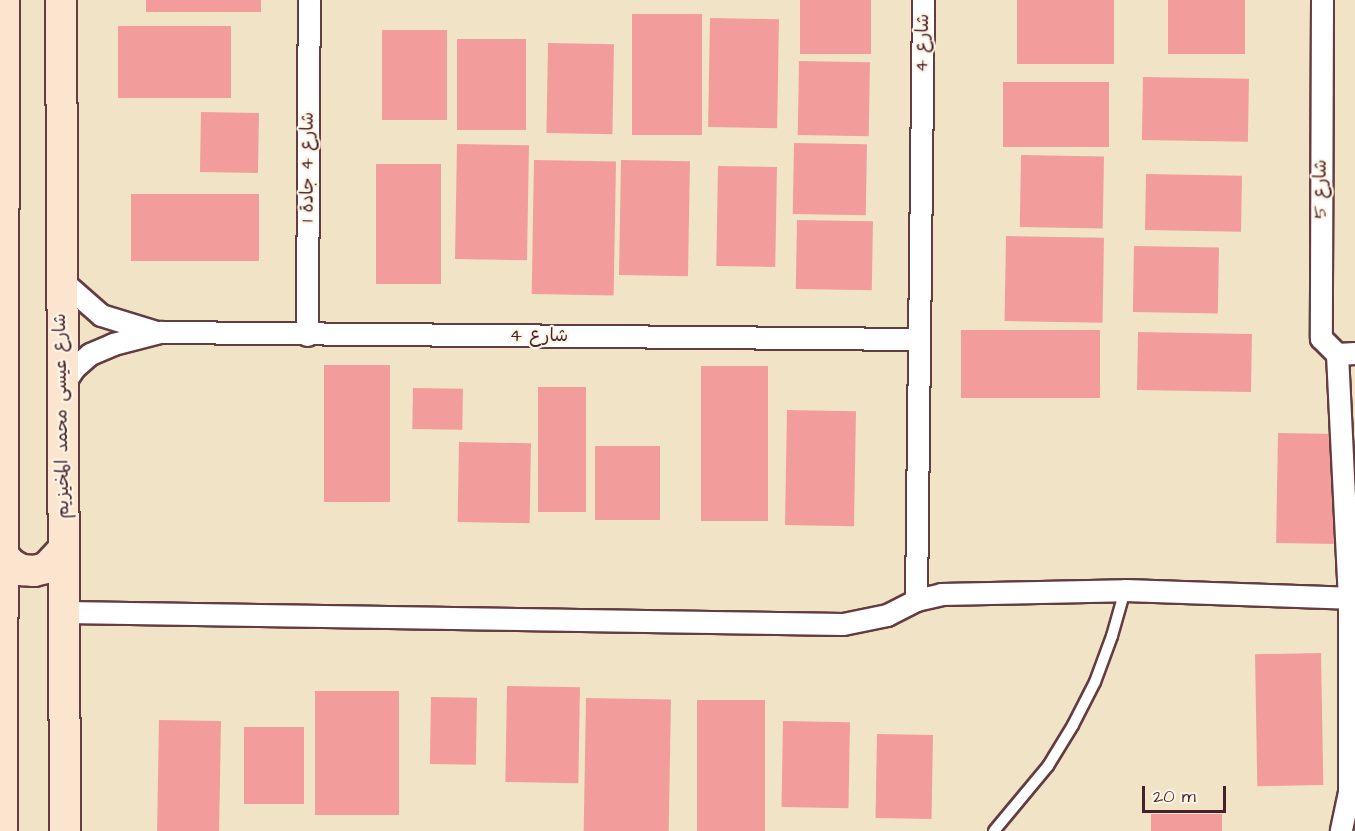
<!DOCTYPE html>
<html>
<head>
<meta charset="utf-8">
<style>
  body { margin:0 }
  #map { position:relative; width:1355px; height:831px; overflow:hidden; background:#f1e4c6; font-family:"Architects Daughter","Playpen Sans Arabic",sans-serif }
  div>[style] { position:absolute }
  .building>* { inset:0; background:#f29d9b; transform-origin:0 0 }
  .roads { filter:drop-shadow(2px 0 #633d42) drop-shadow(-2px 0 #633d42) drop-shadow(0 2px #633d42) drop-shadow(0 -2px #633d42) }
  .lane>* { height:10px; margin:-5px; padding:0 5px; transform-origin:5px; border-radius:5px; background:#fff }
  .street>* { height:21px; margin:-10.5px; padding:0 10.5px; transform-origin:10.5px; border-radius:10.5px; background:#fff }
  .secondary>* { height:30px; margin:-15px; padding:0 15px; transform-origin:15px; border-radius:15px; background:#fce5cf }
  span { translate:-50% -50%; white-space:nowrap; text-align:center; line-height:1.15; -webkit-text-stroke:4.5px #fcf5e5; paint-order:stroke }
  .street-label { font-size:18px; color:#4a1f2b }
  .scale { position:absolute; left:1142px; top:786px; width:84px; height:27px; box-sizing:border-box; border:3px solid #4a1f2b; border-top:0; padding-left:8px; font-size:18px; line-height:21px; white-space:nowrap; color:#4a1f2b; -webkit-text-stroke:4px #fcf5e5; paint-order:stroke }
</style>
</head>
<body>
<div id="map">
  <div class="building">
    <i style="left:146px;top:0;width:115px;height:12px"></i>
    <i style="left:800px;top:0;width:71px;height:54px"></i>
    <i style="left:1017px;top:0;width:97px;height:64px"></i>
    <i style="left:1168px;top:0;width:77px;height:54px"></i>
    <i style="left:632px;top:14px;width:70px;height:121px"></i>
    <i style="left:710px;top:18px;width:69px;height:109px;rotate:1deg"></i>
    <i style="left:118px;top:26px;width:113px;height:72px"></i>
    <i style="left:382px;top:30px;width:65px;height:90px"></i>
    <i style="left:457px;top:39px;width:69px;height:91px"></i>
    <i style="left:548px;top:43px;width:66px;height:90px;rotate:1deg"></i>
    <i style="left:799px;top:61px;width:71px;height:74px;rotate:1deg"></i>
    <i style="left:1143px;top:77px;width:106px;height:63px;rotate:1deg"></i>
    <i style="left:1003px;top:82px;width:106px;height:65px"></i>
    <i style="left:201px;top:112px;width:58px;height:60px;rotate:1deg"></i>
    <i style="left:794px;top:143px;width:73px;height:71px;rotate:1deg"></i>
    <i style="left:457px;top:144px;width:72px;height:115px;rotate:1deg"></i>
    <i style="left:1021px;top:155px;width:83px;height:72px;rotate:1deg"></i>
    <i style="left:534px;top:160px;width:82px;height:134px;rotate:1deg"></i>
    <i style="left:621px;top:160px;width:69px;height:115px;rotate:1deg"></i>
    <i style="left:376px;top:164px;width:65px;height:120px"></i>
    <i style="left:718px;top:166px;width:59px;height:100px;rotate:1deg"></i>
    <i style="left:1146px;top:174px;width:96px;height:56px;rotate:1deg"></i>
    <i style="left:131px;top:194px;width:128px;height:67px"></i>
    <i style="left:797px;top:220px;width:76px;height:69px;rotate:1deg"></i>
    <i style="left:1006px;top:236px;width:98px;height:85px;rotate:1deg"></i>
    <i style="left:1134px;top:246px;width:85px;height:66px;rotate:1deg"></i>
    <i style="left:961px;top:330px;width:139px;height:68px"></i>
    <i style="left:1138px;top:332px;width:114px;height:58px;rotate:1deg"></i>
    <i style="left:324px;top:365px;width:66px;height:137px"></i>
    <i style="left:701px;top:366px;width:67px;height:155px"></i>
    <i style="left:538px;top:387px;width:48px;height:125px"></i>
    <i style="left:413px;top:388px;width:50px;height:41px;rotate:1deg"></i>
    <i style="left:787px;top:410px;width:69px;height:115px;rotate:1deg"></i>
    <i style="left:1278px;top:433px;width:61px;height:110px;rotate:1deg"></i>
    <i style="left:459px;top:442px;width:72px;height:80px;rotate:1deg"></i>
    <i style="left:595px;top:446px;width:65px;height:74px"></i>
    <i style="left:1321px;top:653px;width:132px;height:66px;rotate:89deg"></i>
    <i style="left:507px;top:686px;width:73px;height:96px;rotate:1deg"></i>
    <i style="left:315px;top:691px;width:84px;height:124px"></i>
    <i style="left:431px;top:697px;width:46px;height:67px;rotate:1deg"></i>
    <i style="left:586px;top:698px;width:85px;height:133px;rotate:1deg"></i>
    <i style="left:697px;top:700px;width:68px;height:131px"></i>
    <i style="left:159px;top:720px;width:62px;height:111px;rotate:1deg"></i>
    <i style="left:783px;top:721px;width:67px;height:86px;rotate:1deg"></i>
    <i style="left:304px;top:727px;width:77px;height:60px;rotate:90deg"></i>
    <i style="left:877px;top:734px;width:56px;height:84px;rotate:1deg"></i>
    <i style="left:1222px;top:814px;width:17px;height:71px;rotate:90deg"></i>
  </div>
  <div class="roads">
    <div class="lane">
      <i style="left:994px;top:831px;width:85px;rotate:-50.3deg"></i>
      <i style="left:1048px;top:766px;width:48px;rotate:-58.6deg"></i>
      <i style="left:1073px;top:725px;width:48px;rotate:-62.9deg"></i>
      <i style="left:1095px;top:682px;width:49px;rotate:-69.7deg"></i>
      <i style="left:1112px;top:636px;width:48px;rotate:-74.2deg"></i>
    </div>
    <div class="street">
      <i style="left:1322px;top:0;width:338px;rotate:90.2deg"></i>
      <i style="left:1321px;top:338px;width:23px;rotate:45deg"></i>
      <i style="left:1337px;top:354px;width:18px;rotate:-3deg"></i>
      <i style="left:61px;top:280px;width:53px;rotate:41.2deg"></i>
      <i style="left:101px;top:315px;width:58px;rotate:17.2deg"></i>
      <i style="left:307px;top:335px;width:335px;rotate:-89.7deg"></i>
      <i style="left:1337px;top:354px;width:244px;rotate:87.2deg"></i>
      <i style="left:1349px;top:598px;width:194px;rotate:90deg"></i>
      <i style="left:1349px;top:792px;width:40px;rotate:102deg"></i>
      <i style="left:62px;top:386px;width:23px;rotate:-56deg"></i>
      <i style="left:75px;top:367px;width:20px;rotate:-41deg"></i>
      <i style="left:90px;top:354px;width:25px;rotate:-23deg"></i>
      <i style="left:113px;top:344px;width:49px;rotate:-14.3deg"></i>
      <i style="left:160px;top:332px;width:759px;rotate:0.53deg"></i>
      <i style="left:916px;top:600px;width:600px;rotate:-89.33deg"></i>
      <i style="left:65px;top:612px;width:778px;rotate:0.88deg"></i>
      <i style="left:843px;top:624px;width:45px;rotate:-11.6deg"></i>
      <i style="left:887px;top:615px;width:33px;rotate:-27deg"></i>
      <i style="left:916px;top:600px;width:26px;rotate:-13deg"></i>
      <i style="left:941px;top:594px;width:184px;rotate:-1.2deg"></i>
      <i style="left:1125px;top:590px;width:230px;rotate:2deg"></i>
    </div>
    <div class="secondary">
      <i style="left:61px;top:0;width:831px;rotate:89.72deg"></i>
      <i style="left:2px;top:554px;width:13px;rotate:48deg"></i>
      <i style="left:11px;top:564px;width:13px;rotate:29deg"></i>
      <i style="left:22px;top:570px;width:12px;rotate:5deg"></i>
      <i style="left:34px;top:571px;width:12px;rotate:-14deg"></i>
      <i style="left:46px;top:568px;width:25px;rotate:-47deg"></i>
      <i style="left:2px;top:831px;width:831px;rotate:-89.86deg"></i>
    </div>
  </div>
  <div class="street-label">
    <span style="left:923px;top:43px;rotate:-89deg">شارع 4</span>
    <span style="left:308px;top:167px;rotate:-90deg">شارع 4 جادة 1</span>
    <span style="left:1321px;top:189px;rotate:-90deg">شارع 5</span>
    <span style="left:539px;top:336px">شارع 4</span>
    <span style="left:62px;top:416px;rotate:-91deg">شارع عيسى محمد المخيزيم</span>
  </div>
  <div class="scale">20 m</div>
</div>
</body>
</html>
